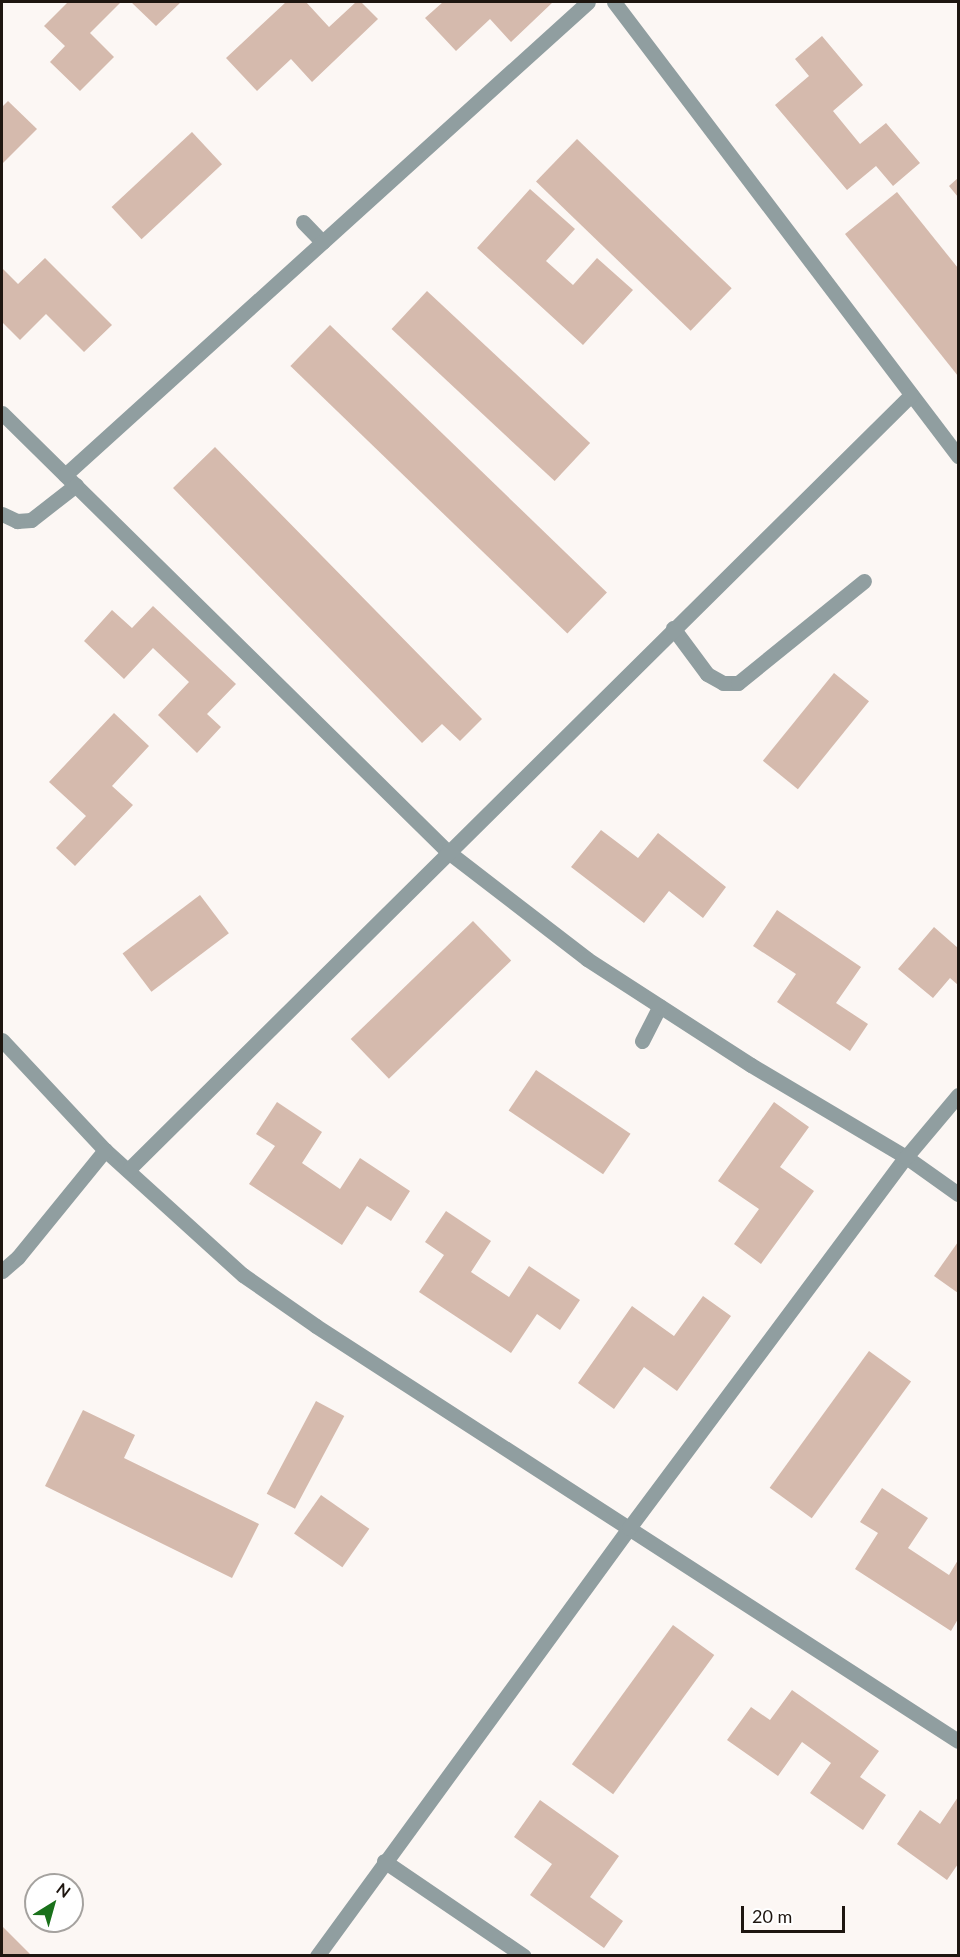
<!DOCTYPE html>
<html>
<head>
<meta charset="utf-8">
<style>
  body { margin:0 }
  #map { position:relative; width:960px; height:1957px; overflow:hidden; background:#fcf7f4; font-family:Lato,sans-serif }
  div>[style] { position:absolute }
  .building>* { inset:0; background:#d5baad; transform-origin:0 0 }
  .lane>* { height:15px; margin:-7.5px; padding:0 7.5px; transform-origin:7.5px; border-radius:7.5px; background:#909ea0 }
  .street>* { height:15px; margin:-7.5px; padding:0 7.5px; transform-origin:7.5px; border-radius:7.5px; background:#909ea0 }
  span { translate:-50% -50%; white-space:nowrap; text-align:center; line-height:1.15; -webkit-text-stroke:4.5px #fff; paint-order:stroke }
  .frame { position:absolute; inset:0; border:3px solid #1e1610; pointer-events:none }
  .north { position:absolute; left:24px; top:1873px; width:60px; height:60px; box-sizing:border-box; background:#fff; border:2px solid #a5a29f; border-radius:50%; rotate:37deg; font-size:16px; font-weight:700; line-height:24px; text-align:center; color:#1e1610 }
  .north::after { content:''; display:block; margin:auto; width:21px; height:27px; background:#1a711b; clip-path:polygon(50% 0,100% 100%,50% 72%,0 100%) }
  .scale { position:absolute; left:741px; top:1906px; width:104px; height:27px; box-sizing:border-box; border:3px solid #1e1610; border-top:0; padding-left:8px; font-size:18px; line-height:21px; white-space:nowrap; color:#1e1610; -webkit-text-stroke:4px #fff; paint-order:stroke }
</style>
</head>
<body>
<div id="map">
  <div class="building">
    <i style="clip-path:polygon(68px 2px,121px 2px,90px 33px,114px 57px,80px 91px,50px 62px,65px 46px,44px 26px)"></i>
    <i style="clip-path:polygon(131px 2px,181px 2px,156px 26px)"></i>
    <i style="clip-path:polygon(286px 2px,306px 2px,329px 27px,356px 2px,361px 2px,378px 19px,312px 82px,291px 59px,257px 91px,226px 58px)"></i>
    <i style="clip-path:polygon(443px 2px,553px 2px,511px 42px,490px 19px,456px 51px,425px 18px)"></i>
    <i style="clip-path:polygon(822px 36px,863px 85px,833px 111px,860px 144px,886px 123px,920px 163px,893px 186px,876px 166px,847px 190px,775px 105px,809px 76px,795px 59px)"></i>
    <i style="clip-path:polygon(8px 101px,37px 129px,2px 164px,2px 107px)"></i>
    <i style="left:192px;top:132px;width:44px;height:110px;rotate:47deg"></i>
    <i style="left:577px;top:139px;width:215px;height:59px;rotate:44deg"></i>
    <i style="clip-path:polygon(958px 178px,958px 197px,949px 186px)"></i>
    <i style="clip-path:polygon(530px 189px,575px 229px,546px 261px,573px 285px,597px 258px,633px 290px,583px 345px,477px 248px)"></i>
    <i style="clip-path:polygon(897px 192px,958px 268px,958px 376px,845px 234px)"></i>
    <i style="clip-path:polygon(45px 258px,112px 325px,84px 352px,46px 314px,20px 340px,2px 322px,2px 268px,18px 284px)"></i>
    <i style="left:427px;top:291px;width:223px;height:52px;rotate:43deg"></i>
    <i style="left:330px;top:325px;width:385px;height:57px;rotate:44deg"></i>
    <i style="clip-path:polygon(215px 447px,482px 719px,460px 741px,442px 724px,422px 743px,173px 488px)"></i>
    <i style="clip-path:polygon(153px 606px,236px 684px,207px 714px,221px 727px,197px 753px,158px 715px,189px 682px,153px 648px,124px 679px,84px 641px,112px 610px,132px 628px)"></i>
    <i style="left:834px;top:673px;width:45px;height:113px;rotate:39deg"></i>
    <i style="clip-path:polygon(114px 713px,149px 746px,112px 786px,133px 805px,75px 866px,56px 848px,86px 816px,49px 782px)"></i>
    <i style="clip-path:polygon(601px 830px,638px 858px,658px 833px,726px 887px,703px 918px,669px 891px,644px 923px,571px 867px)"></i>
    <i style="left:200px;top:895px;width:48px;height:97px;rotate:53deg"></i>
    <i style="clip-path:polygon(777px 910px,861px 967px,836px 1003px,868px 1024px,850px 1051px,777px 1002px,796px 974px,753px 946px)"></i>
    <i style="left:473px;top:921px;width:55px;height:170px;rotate:46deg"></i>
    <i style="clip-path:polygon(934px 927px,958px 948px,958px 985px,950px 978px,933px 998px,898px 969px)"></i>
    <i style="left:536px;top:1070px;width:114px;height:49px;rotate:34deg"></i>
    <i style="clip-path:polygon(277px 1102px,322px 1132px,302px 1163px,340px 1189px,360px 1158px,410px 1191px,391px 1221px,367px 1206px,342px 1245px,249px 1184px,275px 1146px,256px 1134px)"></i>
    <i style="clip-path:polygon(774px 1102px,809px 1127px,780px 1167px,814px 1191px,761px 1264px,734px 1244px,759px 1209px,718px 1181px)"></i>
    <i style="clip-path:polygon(446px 1211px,491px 1241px,471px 1272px,509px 1297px,529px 1266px,580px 1300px,560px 1330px,537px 1314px,511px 1353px,419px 1292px,444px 1255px,425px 1242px)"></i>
    <i style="clip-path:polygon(958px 1242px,958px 1293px,934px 1276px)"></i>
    <i style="clip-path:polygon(703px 1296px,731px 1316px,677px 1391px,644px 1367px,614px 1409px,578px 1383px,632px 1306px,674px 1336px)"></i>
    <i style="left:869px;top:1351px;width:52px;height:169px;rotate:36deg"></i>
    <i style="left:316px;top:1401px;width:32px;height:105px;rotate:28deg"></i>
    <i style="clip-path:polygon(83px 1410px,135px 1435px,124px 1458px,259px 1524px,232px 1578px,45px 1486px)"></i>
    <i style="clip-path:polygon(882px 1488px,928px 1518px,908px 1548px,949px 1575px,958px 1560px,958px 1619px,951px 1631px,855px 1569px,878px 1533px,860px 1522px)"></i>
    <i style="left:321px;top:1495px;width:59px;height:47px;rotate:35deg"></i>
    <i style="left:673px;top:1625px;width:51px;height:172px;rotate:36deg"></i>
    <i style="clip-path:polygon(792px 1690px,879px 1751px,860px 1777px,886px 1795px,863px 1830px,810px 1793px,831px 1763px,802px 1742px,778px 1776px,727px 1740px,751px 1707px,770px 1720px)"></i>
    <i style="clip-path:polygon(958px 1797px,958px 1864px,947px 1880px,897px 1844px,920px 1810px,940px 1824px)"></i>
    <i style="clip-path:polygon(540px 1800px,619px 1856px,590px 1897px,623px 1921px,604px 1948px,530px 1895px,552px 1864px,514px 1837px)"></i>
    <i style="clip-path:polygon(2px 1926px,32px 1956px,2px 1956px)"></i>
  </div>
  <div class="lane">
    <i style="left:303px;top:222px;width:28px;rotate:46deg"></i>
    <i style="left:2px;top:514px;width:17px;rotate:25deg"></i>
    <i style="left:17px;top:521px;width:14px;rotate:-4deg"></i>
    <i style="left:31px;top:520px;width:57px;rotate:-37.9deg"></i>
    <i style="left:673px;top:628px;width:57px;rotate:53.5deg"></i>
    <i style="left:707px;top:674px;width:18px;rotate:29deg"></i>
    <i style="left:723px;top:683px;width:15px"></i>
    <i style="left:738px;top:683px;width:162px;rotate:-39deg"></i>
    <i style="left:642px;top:1041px;width:39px;rotate:-63deg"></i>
  </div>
  <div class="street">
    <i style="left:614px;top:2px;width:570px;rotate:52.85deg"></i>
    <i style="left:2px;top:413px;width:624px;rotate:44.55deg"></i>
    <i style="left:447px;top:851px;width:177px;rotate:37.6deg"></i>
    <i style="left:587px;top:959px;width:195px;rotate:32.9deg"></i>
    <i style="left:751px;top:1065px;width:180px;rotate:30.7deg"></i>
    <i style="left:906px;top:1157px;width:64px;rotate:35.4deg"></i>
    <i style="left:65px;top:475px;width:705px;rotate:-42.13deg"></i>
    <i style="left:2px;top:1040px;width:151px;rotate:46.9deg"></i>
    <i style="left:105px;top:1150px;width:186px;rotate:42.2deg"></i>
    <i style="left:243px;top:1275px;width:89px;rotate:34.9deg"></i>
    <i style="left:316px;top:1326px;width:764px;rotate:32.88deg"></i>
    <i style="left:128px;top:1170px;width:1102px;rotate:-44.71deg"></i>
    <i style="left:2px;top:1271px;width:21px;rotate:-41deg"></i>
    <i style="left:18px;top:1257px;width:138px;rotate:-50.9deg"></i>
    <i style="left:384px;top:1861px;width:169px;rotate:34.2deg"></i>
    <i style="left:317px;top:1956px;width:530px;rotate:-53.91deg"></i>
    <i style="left:629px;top:1528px;width:463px;rotate:-53.3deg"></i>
    <i style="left:906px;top:1157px;width:81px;rotate:-50deg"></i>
  </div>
  <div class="frame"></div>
  <div class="north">N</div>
  <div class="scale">20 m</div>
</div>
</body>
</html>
